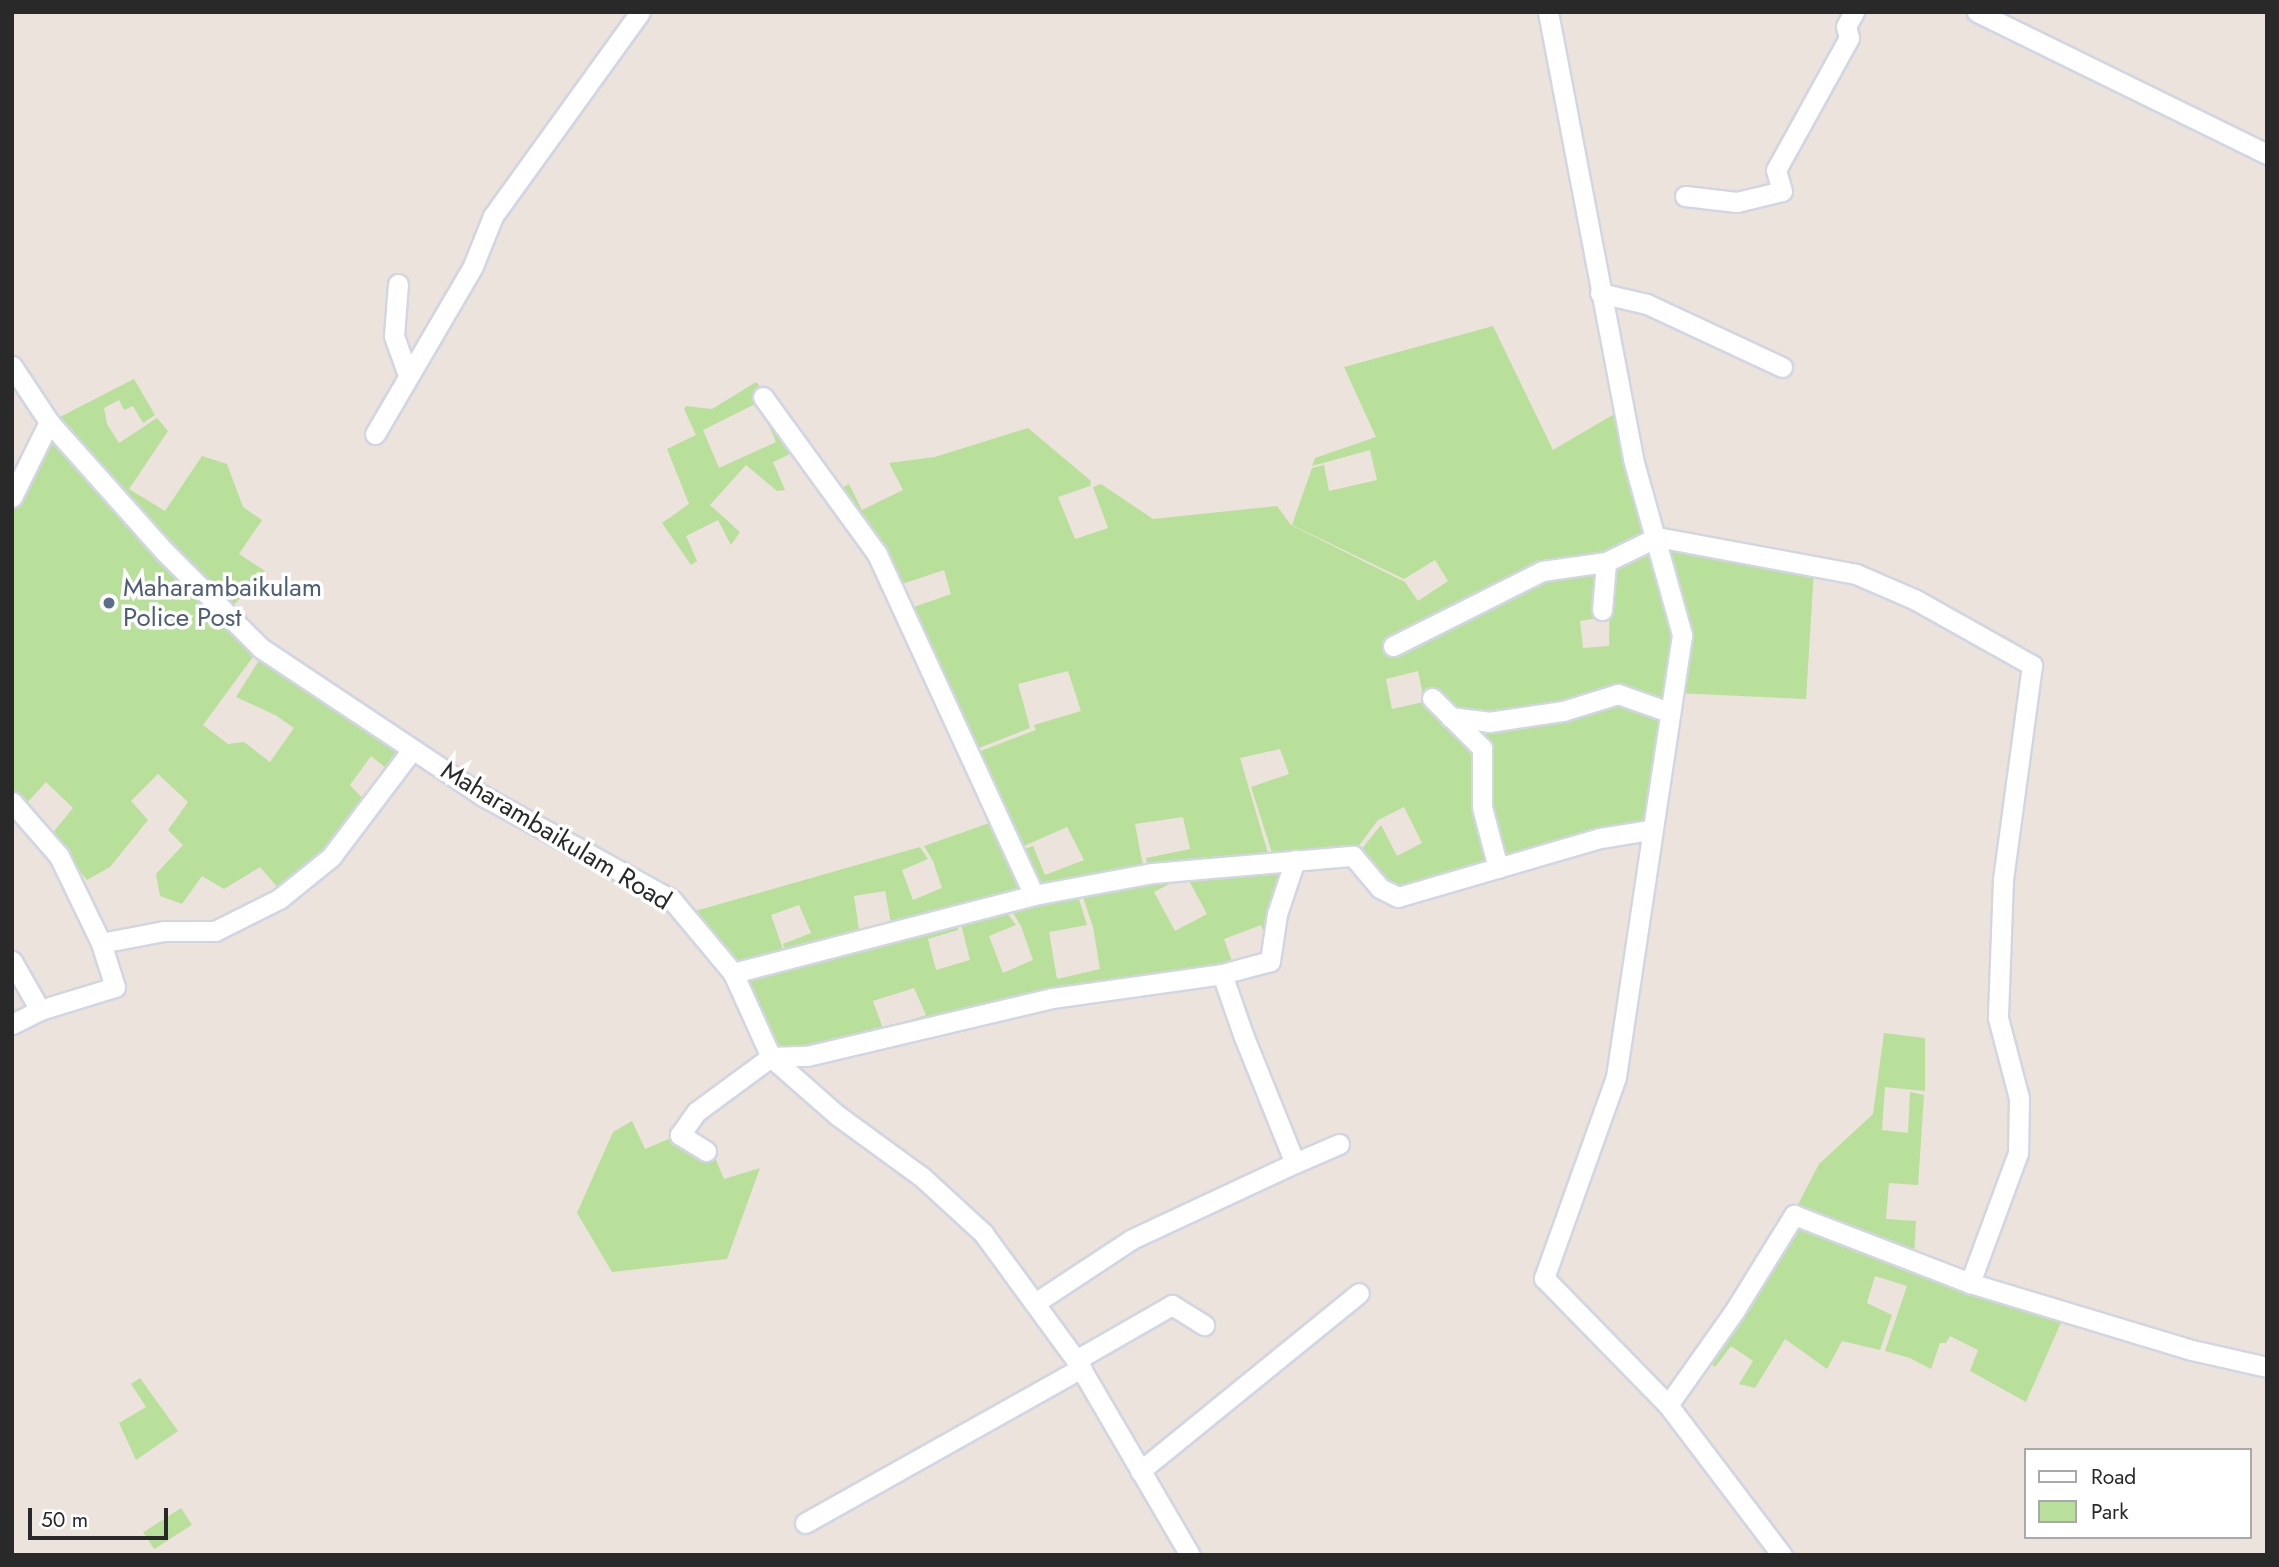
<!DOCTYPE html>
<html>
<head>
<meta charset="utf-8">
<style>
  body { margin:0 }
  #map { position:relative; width:2279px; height:1567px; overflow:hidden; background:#ebe3dc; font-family:Jost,sans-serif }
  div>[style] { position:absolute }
  .green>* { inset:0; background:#b8e09a; transform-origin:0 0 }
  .roads { filter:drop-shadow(2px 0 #d1d6e2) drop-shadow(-2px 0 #d1d6e2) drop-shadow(0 2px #d1d6e2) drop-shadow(0 -2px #d1d6e2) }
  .minor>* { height:19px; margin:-9.5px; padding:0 9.5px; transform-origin:9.5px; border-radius:9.5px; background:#fff }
  .dots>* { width:19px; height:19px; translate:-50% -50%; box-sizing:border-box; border:4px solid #fff; border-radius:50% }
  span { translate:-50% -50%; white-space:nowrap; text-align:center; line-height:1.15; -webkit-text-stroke:7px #fff; paint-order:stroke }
  .service-label { font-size:26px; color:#4e5e75 }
  .left { translate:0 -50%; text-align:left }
  .street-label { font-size:26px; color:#292929 }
  .frame { position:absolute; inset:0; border:14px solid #292929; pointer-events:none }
  .legend { position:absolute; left:2024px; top:1448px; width:228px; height:91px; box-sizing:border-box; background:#fff; border:2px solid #a9a9a9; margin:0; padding:9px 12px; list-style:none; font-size:21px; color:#292929 }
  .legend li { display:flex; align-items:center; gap:14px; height:35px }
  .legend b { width:35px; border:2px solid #a9a9a9 }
  .scale { position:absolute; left:28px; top:1508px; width:140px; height:32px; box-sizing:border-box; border:4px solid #292929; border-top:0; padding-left:9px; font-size:21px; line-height:24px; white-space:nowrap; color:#292929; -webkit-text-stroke:5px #fff; paint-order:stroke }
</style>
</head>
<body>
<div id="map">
  <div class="green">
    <i style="clip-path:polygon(1493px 326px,1553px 450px,1621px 410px,1654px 535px,1606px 560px,1540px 567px,1390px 644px,1393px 650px,1543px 574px,1602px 567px,1601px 611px,1605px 617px,1580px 621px,1583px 648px,1609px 646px,1610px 564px,1656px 541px,1675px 608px,1679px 634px,1668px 708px,1616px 691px,1562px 708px,1488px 718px,1468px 715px,1467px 721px,1489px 725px,1564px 714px,1618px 697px,1665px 715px,1647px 828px,1599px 835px,1500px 864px,1485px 807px,1484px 746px,1432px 693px,1423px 695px,1418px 671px,1386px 679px,1392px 709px,1428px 701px,1478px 749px,1479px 806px,1495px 867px,1399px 893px,1382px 886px,1357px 855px,1381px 825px,1397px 856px,1422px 843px,1404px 807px,1378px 820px,1354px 852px,1274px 859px,1251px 787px,1289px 774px,1280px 749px,1240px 758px,1270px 860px,1148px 870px,1146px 858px,1190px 849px,1183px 817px,1135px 824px,1144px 871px,1036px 890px,1019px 851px,1033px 846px,1045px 875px,1084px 860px,1067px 827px,1017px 849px,973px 754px,1036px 730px,1034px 725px,1081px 711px,1068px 671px,1018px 684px,1030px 728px,971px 751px,908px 609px,951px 594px,944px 570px,896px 586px,879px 551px,837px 491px,849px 484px,862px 510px,903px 490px,889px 463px,935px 457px,1028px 428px,1091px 481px,1090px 486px,1058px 497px,1075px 539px,1108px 528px,1093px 487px,1101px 484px,1153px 519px,1277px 506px,1291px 525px,1405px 582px,1418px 601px,1448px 581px,1435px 560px,1404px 579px,1292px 525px,1312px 468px,1324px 465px,1329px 491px,1377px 480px,1370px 450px,1312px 466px,1315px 458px,1376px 437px,1344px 367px)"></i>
    <i style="clip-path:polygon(134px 379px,155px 415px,143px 423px,133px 406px,124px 410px,119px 400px,104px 408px,107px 424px,119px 443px,157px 418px,168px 431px,129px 489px,165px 511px,202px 456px,227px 464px,243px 507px,262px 520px,239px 554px,265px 571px,229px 610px,54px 420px)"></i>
    <i style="clip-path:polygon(756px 382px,764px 391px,755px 404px,703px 430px,719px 468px,776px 442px,761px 407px,799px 450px,773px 462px,785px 490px,777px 491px,746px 465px,710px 505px,740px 532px,731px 545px,718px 520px,686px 536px,697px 561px,691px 565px,662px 523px,689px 504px,667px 449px,696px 435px,684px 409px,686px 406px,712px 409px)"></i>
    <i style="clip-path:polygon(50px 430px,258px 650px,203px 725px,228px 744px,244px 742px,270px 762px,294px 728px,277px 716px,236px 697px,263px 654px,407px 751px,391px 772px,371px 756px,350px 785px,365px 801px,327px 852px,280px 890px,260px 867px,224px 889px,202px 876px,182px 904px,160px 896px,156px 874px,183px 845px,168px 830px,188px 802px,158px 774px,131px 801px,148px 820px,110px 867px,87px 880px,50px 836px,73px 808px,46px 782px,24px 806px,12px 793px,12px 512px)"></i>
    <i style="clip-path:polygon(1661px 541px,1814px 569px,1806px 699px,1675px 693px,1685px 635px)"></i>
    <i style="clip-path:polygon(998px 820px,1032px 893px,892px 928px,885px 891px,854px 896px,860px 937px,788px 957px,783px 944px,811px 933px,799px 905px,771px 915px,786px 958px,733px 970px,688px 913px,920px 847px,928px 859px,902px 870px,913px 900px,942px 888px,933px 861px,924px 846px)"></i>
    <i style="clip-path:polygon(1292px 861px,1267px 942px,1261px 925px,1224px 939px,1233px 964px,885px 1028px,926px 1015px,914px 988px,873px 1001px,886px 1037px,772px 1054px,737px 976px,957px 923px,958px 930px,928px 939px,936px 970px,970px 960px,961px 924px,1005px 910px,1016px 925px,989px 936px,1003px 973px,1033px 960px,1021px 926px,1010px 908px,1076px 890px,1087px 925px,1049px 932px,1057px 979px,1100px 969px,1093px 927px,1080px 888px,1185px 876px,1154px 892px,1175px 931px,1207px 914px,1187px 877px)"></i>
    <i style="clip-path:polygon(1884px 1033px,1925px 1038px,1925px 1091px,1885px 1087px,1882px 1130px,1908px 1133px,1910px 1092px,1924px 1095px,1918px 1185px,1889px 1183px,1886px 1219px,1916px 1221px,1914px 1258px,1794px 1212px,1819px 1164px,1873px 1114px)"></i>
    <i style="clip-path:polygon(632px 1121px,645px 1149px,673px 1137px,714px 1155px,724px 1179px,760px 1168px,727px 1259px,612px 1272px,577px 1213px,613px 1132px)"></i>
    <i style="clip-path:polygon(1793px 1222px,2063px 1318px,2026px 1402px,1970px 1371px,1978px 1350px,1950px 1336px,1946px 1343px,1940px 1343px,1931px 1369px,1910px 1358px,1885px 1351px,1907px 1286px,1875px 1276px,1867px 1303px,1892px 1315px,1880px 1350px,1842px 1341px,1827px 1369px,1785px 1339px,1755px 1388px,1739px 1384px,1753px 1361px,1731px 1346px,1715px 1367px,1706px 1360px)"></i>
    <i style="clip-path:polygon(140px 1378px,178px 1431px,136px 1460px,119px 1423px,146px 1407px,131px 1384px)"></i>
    <i style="left:181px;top:1508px;width:20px;height:45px;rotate:57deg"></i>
  </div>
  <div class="roads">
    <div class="minor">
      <i style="left:1548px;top:12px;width:455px;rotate:79.2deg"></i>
      <i style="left:1633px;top:459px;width:183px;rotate:74.4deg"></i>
      <i style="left:1682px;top:635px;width:447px;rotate:98.5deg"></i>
      <i style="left:1616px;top:1077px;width:214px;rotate:109.7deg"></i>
      <i style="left:1544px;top:1278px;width:177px;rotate:45.7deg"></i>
      <i style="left:1668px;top:1405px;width:188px;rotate:52.8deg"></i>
      <i style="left:1977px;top:12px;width:323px;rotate:26.1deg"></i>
      <i style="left:1685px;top:196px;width:52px;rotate:6.6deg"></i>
      <i style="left:1737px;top:202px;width:46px;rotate:-13.7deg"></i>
      <i style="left:1782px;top:191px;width:22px;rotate:-106deg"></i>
      <i style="left:1776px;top:170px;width:151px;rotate:-61.1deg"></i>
      <i style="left:1849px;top:38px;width:12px;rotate:-104deg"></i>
      <i style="left:1846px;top:26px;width:16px;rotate:-60deg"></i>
      <i style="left:398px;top:284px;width:52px;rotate:94.4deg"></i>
      <i style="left:394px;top:336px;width:41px;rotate:70.3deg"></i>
      <i style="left:1600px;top:293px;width:48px;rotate:13.2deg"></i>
      <i style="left:1647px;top:304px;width:149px;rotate:25deg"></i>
      <i style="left:12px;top:366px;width:67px;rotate:56.5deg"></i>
      <i style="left:49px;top:422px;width:174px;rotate:48.3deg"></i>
      <i style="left:165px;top:552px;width:136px;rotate:45deg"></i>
      <i style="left:261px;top:648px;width:267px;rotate:33.7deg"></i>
      <i style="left:483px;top:796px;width:216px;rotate:28.8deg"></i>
      <i style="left:672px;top:900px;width:95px;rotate:50.1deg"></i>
      <i style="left:733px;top:973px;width:92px;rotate:65.7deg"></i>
      <i style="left:771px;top:1057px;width:88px;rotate:41.3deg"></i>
      <i style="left:837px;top:1115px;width:105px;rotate:36.1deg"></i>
      <i style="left:922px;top:1177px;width:83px;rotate:42.6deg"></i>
      <i style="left:983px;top:1233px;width:157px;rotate:53.8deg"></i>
      <i style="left:1076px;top:1360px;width:226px;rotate:59.7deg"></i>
      <i style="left:763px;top:397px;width:194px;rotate:54deg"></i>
      <i style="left:877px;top:554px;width:375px;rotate:65.3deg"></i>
      <i style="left:375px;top:434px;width:194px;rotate:-59.7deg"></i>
      <i style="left:473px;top:266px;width:54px;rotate:-68.2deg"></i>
      <i style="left:493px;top:216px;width:251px;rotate:-54.2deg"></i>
      <i style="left:12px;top:497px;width:84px;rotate:-63.7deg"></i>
      <i style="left:1602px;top:610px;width:48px;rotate:-85.2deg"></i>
      <i style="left:1606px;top:562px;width:57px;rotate:-26.1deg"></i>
      <i style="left:1657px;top:537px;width:202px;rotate:10.5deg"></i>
      <i style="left:1856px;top:574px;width:65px;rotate:23.4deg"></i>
      <i style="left:1916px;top:600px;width:133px;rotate:29.3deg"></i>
      <i style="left:2032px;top:665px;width:216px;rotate:97.7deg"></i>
      <i style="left:2003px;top:879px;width:139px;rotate:92.1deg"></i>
      <i style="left:1998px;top:1018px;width:83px;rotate:75.3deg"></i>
      <i style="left:2019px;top:1098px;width:55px;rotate:91deg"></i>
      <i style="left:2018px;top:1153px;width:139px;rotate:110.3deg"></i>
      <i style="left:1393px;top:646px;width:167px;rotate:-26.7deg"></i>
      <i style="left:1542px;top:571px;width:65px;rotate:-8deg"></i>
      <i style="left:1432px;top:698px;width:71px;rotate:45deg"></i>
      <i style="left:1482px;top:748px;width:59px;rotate:90deg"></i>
      <i style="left:1482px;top:807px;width:63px;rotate:75.3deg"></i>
      <i style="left:1450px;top:717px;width:39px;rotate:7deg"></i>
      <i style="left:1489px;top:722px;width:75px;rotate:-8.5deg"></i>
      <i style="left:1563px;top:711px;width:58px;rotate:-17.2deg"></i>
      <i style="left:1618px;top:694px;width:54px;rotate:19.4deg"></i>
      <i style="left:12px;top:802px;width:72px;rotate:49deg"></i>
      <i style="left:59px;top:856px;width:97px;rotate:64.2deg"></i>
      <i style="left:101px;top:943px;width:46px;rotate:72.3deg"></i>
      <i style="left:115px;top:987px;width:78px;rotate:163deg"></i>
      <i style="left:40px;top:1010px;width:31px;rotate:153deg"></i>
      <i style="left:1295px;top:860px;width:57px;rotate:108.4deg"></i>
      <i style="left:1277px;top:914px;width:48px;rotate:98.5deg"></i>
      <i style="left:1270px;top:961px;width:50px;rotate:164.8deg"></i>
      <i style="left:1222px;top:974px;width:67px;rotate:70.8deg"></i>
      <i style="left:1244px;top:1037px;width:136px;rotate:68deg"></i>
      <i style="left:1295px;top:1163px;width:48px;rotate:-23.4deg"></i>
      <i style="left:101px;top:943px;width:64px;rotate:-10.8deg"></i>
      <i style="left:164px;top:931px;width:51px"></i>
      <i style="left:215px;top:931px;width:72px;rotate:-26.6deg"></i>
      <i style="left:279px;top:899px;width:67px;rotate:-38.9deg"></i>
      <i style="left:331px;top:857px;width:134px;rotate:-52.9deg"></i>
      <i style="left:12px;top:961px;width:56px;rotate:60.3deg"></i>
      <i style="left:733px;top:973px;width:311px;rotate:-14.5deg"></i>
      <i style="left:1034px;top:895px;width:121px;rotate:-10.5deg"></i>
      <i style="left:1153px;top:873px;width:201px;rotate:-4.9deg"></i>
      <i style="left:1353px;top:856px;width:42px;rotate:49.8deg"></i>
      <i style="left:1380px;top:888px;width:20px;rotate:27deg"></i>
      <i style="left:1398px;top:897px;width:210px;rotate:-16.3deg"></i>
      <i style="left:1600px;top:838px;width:51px;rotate:-9.1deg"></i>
      <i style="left:706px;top:1151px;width:31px;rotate:-148deg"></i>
      <i style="left:680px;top:1135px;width:28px;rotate:-55deg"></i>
      <i style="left:696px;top:1112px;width:93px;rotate:-36.3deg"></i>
      <i style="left:771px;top:1057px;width:36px;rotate:-2deg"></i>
      <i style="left:807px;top:1056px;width:252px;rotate:-13.3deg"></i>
      <i style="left:1052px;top:998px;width:172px;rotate:-8deg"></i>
      <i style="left:1035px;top:1303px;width:116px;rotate:-33.4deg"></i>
      <i style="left:1132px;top:1239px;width:180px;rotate:-25deg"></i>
      <i style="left:1076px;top:1360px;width:111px;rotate:-29.8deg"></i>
      <i style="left:1172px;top:1305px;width:38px;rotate:32deg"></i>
      <i style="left:1668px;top:1405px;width:116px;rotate:-54.8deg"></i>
      <i style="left:1735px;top:1310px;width:112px;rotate:-58.2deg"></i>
      <i style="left:1794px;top:1215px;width:189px;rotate:21.1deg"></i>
      <i style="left:1970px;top:1283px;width:232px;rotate:16.8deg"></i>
      <i style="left:2192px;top:1350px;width:77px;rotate:12.8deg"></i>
      <i style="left:1140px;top:1471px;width:282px;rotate:-39.1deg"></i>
      <i style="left:805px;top:1523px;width:317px;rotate:-29.3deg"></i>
    </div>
  </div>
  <div class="dots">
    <i style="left:109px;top:603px;background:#5c6f8a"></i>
  </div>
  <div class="service-label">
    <span class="left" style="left:123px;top:603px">Maharambaikulam<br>Police Post</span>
  </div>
  <div class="street-label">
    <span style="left:556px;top:836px;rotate:31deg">Maharambaikulam Road</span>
  </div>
  <div class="frame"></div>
  <ul class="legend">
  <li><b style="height:9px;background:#fff"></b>Road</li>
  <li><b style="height:19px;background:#b8e09a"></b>Park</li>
  </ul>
  <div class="scale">50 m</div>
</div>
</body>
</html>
